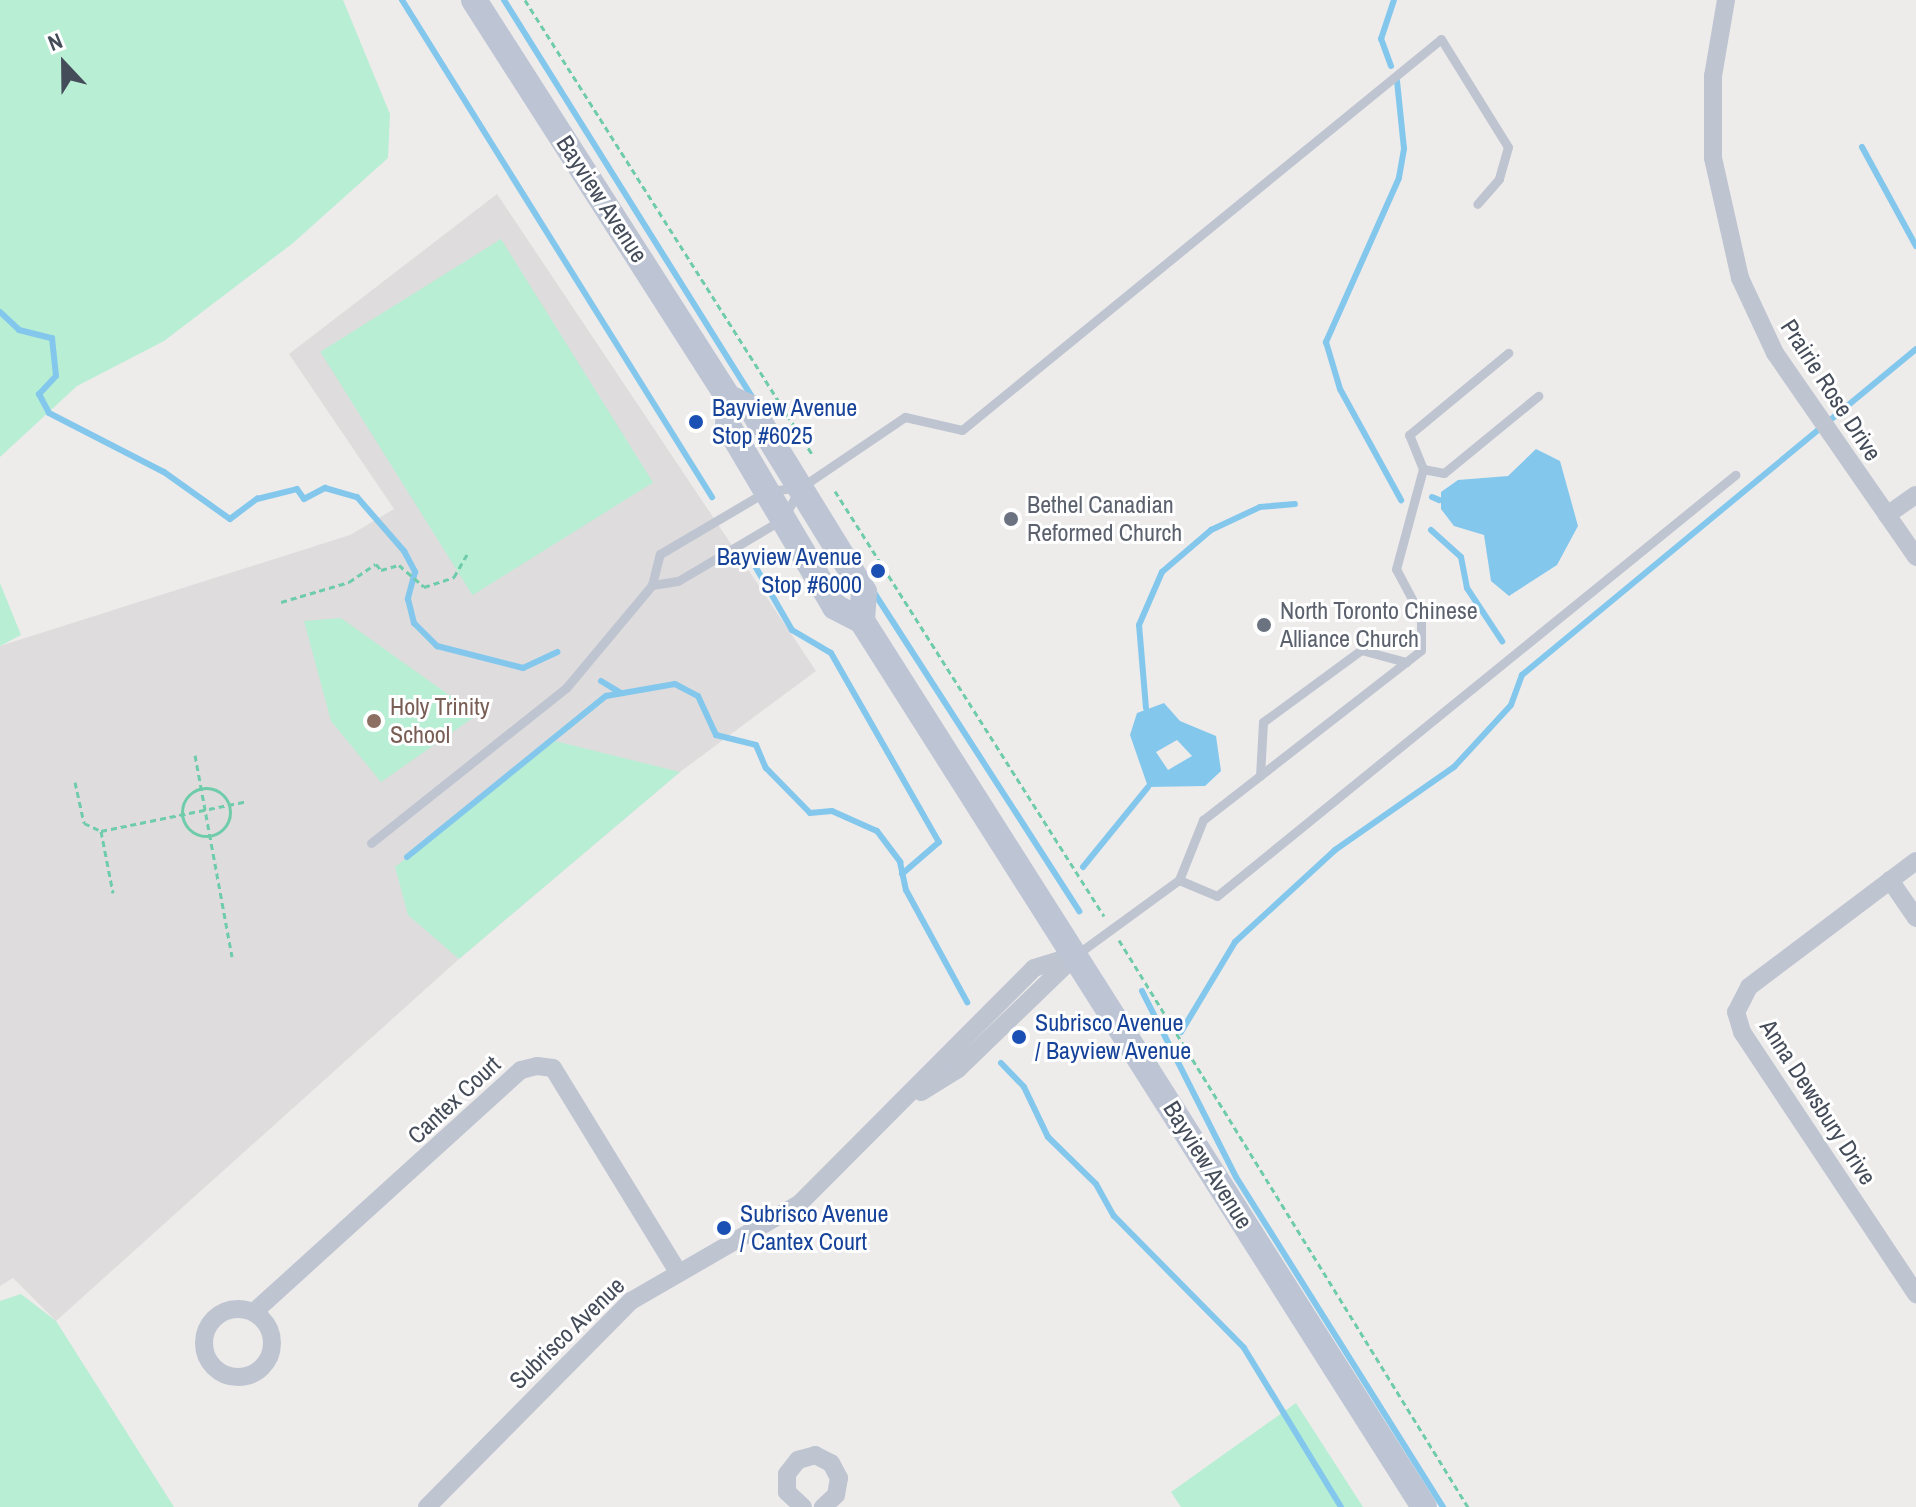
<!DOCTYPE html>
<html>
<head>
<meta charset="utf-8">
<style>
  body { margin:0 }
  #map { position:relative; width:1916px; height:1507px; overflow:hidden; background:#eeebeb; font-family:"Archivo Narrow",sans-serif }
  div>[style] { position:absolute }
  .education>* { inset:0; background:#dfdcdd }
  .green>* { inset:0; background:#b7eed4; transform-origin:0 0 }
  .water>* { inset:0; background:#83c8ec }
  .stream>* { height:6px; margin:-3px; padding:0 3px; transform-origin:3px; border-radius:3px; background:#83c8ec }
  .path>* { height:3px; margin-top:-1.5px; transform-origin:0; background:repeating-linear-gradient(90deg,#6fccab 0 6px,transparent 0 10px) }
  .path>.ring { margin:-1.5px; padding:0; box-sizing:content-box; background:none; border:3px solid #6fccab; border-radius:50% }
  .service>* { height:9px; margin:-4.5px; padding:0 4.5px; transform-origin:4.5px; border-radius:4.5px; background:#bec5d1 }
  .minor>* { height:18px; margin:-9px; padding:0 9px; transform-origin:9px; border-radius:9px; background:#bec5d1 }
  .minor>.ring { margin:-9px; padding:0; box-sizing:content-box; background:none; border:18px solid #bec5d1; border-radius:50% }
  .secondary>* { height:26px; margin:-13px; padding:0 13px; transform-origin:13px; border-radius:13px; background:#bdc5d5 }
  .dots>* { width:22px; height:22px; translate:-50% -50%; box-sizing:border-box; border:4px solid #fff; border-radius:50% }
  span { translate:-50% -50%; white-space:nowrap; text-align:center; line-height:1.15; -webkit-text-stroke:6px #fff; paint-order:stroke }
  .street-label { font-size:24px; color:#444c59 }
  .transit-label { font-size:24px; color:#164399 }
  .left { translate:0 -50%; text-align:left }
  .right { translate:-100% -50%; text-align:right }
  .worship-label { font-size:24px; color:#5b616d }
  .education-label { font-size:24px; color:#785e54 }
  .north { position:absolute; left:24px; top:24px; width:80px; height:80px; -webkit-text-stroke:6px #fff; paint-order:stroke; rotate:338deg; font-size:22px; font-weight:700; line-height:32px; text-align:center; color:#444c59 }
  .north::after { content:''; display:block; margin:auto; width:28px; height:36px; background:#444c59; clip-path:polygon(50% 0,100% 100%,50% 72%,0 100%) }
</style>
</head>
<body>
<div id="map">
  <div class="education">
    <i style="clip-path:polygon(497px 194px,816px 671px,680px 772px,459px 959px,56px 1321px,13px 1278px,0 1286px,0 646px,350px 535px,394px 509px,289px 354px)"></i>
  </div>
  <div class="green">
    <i style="clip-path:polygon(0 0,343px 0,390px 114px,388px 158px,293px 243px,164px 341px,77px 386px,0 457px)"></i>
    <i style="left:501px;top:239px;width:287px;height:213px;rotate:58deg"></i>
    <i style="clip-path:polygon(0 583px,21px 635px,0 646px)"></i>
    <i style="clip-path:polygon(341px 618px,477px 715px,381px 782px,331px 721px,304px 621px)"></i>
    <i style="clip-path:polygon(555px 741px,680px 772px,459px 959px,408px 915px,395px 867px)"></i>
    <i style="clip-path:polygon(21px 1294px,56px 1321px,174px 1507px,0 1507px,0 1301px)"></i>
    <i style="clip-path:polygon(1296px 1403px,1363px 1507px,1181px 1507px,1171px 1492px)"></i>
  </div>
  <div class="water">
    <i style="clip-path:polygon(1536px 449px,1560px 461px,1578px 526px,1557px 565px,1509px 596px,1491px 581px,1484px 535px,1454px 526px,1441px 509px,1441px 492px,1458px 480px,1508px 476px)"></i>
    <i style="clip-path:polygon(evenodd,1164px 703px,1180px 721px,1216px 736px,1221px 771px,1205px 786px,1148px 787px,1130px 735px,1137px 713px,1164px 703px,1177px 740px,1192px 756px,1168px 770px,1156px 752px,1177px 740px)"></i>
  </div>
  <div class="stream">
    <i style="left:402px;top:0;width:586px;rotate:58.05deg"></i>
    <i style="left:504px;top:0;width:468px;rotate:58deg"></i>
    <i style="left:1391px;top:66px;width:29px;rotate:-110deg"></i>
    <i style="left:1381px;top:39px;width:41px;rotate:-71.6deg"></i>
    <i style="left:1397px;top:81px;width:68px;rotate:84.1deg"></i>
    <i style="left:1404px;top:149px;width:29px;rotate:100deg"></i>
    <i style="left:1399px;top:178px;width:180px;rotate:114deg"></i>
    <i style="left:1326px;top:342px;width:49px;rotate:73.4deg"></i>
    <i style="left:1340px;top:389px;width:127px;rotate:61.2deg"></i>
    <i style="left:1862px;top:147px;width:113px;rotate:61.4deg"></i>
    <i style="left:0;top:312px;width:26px;rotate:43deg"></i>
    <i style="left:19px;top:330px;width:34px;rotate:14deg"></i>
    <i style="left:52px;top:338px;width:38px;rotate:84deg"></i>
    <i style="left:56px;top:376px;width:25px;rotate:133deg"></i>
    <i style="left:39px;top:394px;width:21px;rotate:62deg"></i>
    <i style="left:49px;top:413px;width:129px;rotate:27.2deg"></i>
    <i style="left:164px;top:472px;width:81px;rotate:35.5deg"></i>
    <i style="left:230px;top:519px;width:34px;rotate:-37deg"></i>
    <i style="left:257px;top:499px;width:41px;rotate:-14deg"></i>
    <i style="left:297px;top:489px;width:12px;rotate:55deg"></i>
    <i style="left:304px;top:499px;width:24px;rotate:-28deg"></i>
    <i style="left:325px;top:488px;width:33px;rotate:16deg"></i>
    <i style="left:357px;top:497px;width:72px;rotate:49deg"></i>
    <i style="left:404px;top:551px;width:24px;rotate:62deg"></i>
    <i style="left:415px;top:572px;width:28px;rotate:105deg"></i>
    <i style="left:408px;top:599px;width:25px;rotate:76deg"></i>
    <i style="left:414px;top:623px;width:33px;rotate:45deg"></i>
    <i style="left:437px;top:646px;width:89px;rotate:14.3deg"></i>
    <i style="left:523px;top:668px;width:38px;rotate:-25deg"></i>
    <i style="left:1432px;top:497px;width:8px;rotate:23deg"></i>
    <i style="left:1431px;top:530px;width:40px;rotate:42deg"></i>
    <i style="left:1461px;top:557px;width:32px;rotate:79deg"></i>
    <i style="left:1467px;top:588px;width:64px;rotate:56.6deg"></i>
    <i style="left:755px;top:566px;width:74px;rotate:60deg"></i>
    <i style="left:792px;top:630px;width:45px;rotate:30.5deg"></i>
    <i style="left:831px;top:653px;width:218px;rotate:60.3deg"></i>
    <i style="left:939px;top:842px;width:49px;rotate:139.1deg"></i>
    <i style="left:873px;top:591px;width:381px;rotate:57.2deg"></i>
    <i style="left:601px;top:681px;width:21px;rotate:31deg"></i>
    <i style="left:1146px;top:708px;width:83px;rotate:-94.8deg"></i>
    <i style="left:1139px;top:625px;width:58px;rotate:-66.5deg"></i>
    <i style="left:1162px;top:572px;width:65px;rotate:-40.6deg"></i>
    <i style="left:1211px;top:530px;width:54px;rotate:-25.1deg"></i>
    <i style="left:1260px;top:507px;width:35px;rotate:-5deg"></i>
    <i style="left:407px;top:857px;width:256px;rotate:-39deg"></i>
    <i style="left:606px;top:696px;width:70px;rotate:-9.9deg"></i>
    <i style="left:675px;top:684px;width:26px;rotate:28deg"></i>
    <i style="left:698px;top:696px;width:43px;rotate:65.2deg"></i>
    <i style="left:716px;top:735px;width:41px;rotate:14deg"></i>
    <i style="left:756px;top:745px;width:25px;rotate:67deg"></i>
    <i style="left:766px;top:768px;width:63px;rotate:45.6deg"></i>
    <i style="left:810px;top:813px;width:22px;rotate:-5deg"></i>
    <i style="left:832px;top:811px;width:49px;rotate:24deg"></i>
    <i style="left:877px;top:831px;width:39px;rotate:53deg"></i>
    <i style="left:900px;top:862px;width:29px;rotate:78deg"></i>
    <i style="left:906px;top:890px;width:128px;rotate:61.4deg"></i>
    <i style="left:1083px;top:867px;width:103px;rotate:-50.9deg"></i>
    <i style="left:1142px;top:991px;width:208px;rotate:63.2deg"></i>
    <i style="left:1236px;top:1177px;width:390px;rotate:57.9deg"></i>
    <i style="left:1181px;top:1032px;width:105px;rotate:-59deg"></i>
    <i style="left:1235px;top:942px;width:136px;rotate:-42.6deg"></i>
    <i style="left:1335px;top:850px;width:145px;rotate:-34.9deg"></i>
    <i style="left:1454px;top:767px;width:84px;rotate:-47.4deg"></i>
    <i style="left:1511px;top:705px;width:32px;rotate:-70deg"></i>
    <i style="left:1522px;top:675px;width:511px;rotate:-39.6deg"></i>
    <i style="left:1001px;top:1063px;width:33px;rotate:46deg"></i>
    <i style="left:1024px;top:1087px;width:55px;rotate:64.4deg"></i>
    <i style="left:1048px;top:1137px;width:67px;rotate:44.4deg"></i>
    <i style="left:1096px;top:1184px;width:37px;rotate:61deg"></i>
    <i style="left:1114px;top:1216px;width:185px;rotate:45.4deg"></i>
    <i style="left:1244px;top:1348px;width:186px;rotate:58.6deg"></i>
  </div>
  <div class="path">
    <i style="left:525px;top:0;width:537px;rotate:57.7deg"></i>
    <i style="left:835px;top:491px;width:503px;rotate:57.67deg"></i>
    <i style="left:281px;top:602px;width:71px;rotate:-16.4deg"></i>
    <i style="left:349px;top:582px;width:32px;rotate:-34deg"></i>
    <i style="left:376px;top:564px;width:8px;rotate:50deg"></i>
    <i style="left:381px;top:570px;width:19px;rotate:-16deg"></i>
    <i style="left:399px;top:565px;width:33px;rotate:41deg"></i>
    <i style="left:424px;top:587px;width:32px;rotate:-18deg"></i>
    <i style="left:454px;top:577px;width:28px;rotate:-60deg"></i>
    <i style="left:195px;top:755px;width:205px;rotate:79.6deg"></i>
    <i style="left:75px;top:782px;width:42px;rotate:77.6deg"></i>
    <i style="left:84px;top:823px;width:19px;rotate:25deg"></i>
    <i style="left:101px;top:831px;width:63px;rotate:79deg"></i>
    <i class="ring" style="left:182px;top:788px;width:45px;height:45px"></i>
    <i style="left:101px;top:831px;width:150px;rotate:-11.5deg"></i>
    <i style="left:1119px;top:940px;width:666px;rotate:58.39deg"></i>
  </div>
  <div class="service">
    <i style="left:1423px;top:469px;width:21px;rotate:11deg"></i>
    <i style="left:1444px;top:473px;width:122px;rotate:-39.3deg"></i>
    <i style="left:652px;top:585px;width:26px;rotate:-9deg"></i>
    <i style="left:678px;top:581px;width:122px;rotate:-30.6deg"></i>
    <i style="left:783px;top:519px;width:35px;rotate:-61deg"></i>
    <i style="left:800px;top:488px;width:127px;rotate:-34.1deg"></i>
    <i style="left:905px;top:417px;width:58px;rotate:12.8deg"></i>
    <i style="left:962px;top:430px;width:618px;rotate:-39.22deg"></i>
    <i style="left:1441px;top:39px;width:127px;rotate:58.2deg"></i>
    <i style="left:1508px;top:147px;width:33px;rotate:106deg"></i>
    <i style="left:1499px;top:179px;width:33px;rotate:131deg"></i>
    <i style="left:1260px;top:776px;width:54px;rotate:-86.8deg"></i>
    <i style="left:1263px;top:722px;width:122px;rotate:-36.3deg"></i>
    <i style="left:1361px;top:650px;width:47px;rotate:14.9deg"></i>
    <i style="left:371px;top:843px;width:249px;rotate:-38.5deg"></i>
    <i style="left:566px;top:688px;width:134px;rotate:-50.1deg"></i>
    <i style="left:652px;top:585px;width:32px;rotate:-76deg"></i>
    <i style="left:660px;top:554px;width:124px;rotate:-30.5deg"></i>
    <i style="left:767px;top:491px;width:29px;rotate:-6deg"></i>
    <i style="left:1179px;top:880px;width:65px;rotate:-68.2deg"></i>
    <i style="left:1203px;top:820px;width:276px;rotate:-37.9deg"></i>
    <i style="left:1421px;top:650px;width:34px;rotate:-90deg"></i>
    <i style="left:1421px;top:616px;width:53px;rotate:-118deg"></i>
    <i style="left:1396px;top:569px;width:104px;rotate:-74.9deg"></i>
    <i style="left:1423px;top:469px;width:37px;rotate:-112deg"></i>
    <i style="left:1409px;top:435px;width:129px;rotate:-39.6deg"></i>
    <i style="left:1076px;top:955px;width:127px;rotate:-36.1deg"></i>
    <i style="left:1179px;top:880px;width:41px;rotate:22.8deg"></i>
    <i style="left:1217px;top:896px;width:668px;rotate:-39.1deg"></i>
  </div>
  <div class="minor">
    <i style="left:1726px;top:0;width:77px;rotate:99.7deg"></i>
    <i style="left:1713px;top:76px;width:82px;rotate:90deg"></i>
    <i style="left:1713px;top:158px;width:123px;rotate:77.3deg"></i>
    <i style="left:1740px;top:278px;width:83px;rotate:65deg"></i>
    <i style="left:1775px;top:353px;width:248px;rotate:55.3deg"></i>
    <i style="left:1887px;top:515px;width:35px;rotate:-35deg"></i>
    <i style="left:1916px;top:861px;width:209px;rotate:143deg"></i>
    <i style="left:1749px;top:987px;width:28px;rotate:117deg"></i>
    <i style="left:1736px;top:1012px;width:21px;rotate:73deg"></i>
    <i style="left:1742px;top:1032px;width:315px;rotate:56.4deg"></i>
    <i style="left:1890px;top:880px;width:46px;rotate:55.6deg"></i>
    <i style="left:921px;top:1092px;width:44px;rotate:-31.9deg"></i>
    <i style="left:958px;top:1069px;width:163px;rotate:-44deg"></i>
    <i class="ring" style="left:204px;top:1309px;width:50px;height:50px"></i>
    <i style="left:254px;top:1312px;width:360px;rotate:-42.2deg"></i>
    <i style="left:521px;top:1070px;width:16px;rotate:-14deg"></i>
    <i style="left:537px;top:1066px;width:16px;rotate:7deg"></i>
    <i style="left:553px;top:1068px;width:237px;rotate:58.5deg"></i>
    <i style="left:427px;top:1507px;width:290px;rotate:-45.3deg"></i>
    <i style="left:631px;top:1301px;width:194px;rotate:-30deg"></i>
    <i style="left:799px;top:1204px;width:333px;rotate:-45.1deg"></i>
    <i style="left:1034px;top:968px;width:44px;rotate:-17.2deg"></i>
    <i style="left:803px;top:1507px;width:22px;rotate:-137deg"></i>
    <i style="left:787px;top:1492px;width:18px;rotate:-90deg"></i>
    <i style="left:787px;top:1474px;width:18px;rotate:-52deg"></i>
    <i style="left:798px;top:1460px;width:18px;rotate:-16deg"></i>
    <i style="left:815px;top:1455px;width:18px;rotate:27deg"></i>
    <i style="left:831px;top:1463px;width:17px;rotate:62deg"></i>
    <i style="left:839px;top:1478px;width:17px;rotate:100deg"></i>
    <i style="left:836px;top:1495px;width:18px;rotate:137deg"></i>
  </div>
  <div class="secondary">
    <i style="left:474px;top:0;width:473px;rotate:57.4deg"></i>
    <i style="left:729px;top:398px;width:24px;rotate:24deg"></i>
    <i style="left:751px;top:408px;width:216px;rotate:58.4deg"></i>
    <i style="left:864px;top:592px;width:29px;rotate:94deg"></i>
    <i style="left:729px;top:398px;width:28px;rotate:92deg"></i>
    <i style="left:728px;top:426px;width:210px;rotate:59.4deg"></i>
    <i style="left:835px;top:607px;width:30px;rotate:27deg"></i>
    <i style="left:862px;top:621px;width:1049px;rotate:57.61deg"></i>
  </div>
  <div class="dots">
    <i style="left:696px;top:422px;background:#1a4fb4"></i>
    <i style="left:1011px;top:519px;background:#6b7280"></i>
    <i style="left:878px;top:571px;background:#1a4fb4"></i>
    <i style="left:1264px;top:625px;background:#6b7280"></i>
    <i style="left:374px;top:721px;background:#8d6e63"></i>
    <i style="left:1019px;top:1037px;background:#1a4fb4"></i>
    <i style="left:724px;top:1228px;background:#1a4fb4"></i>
  </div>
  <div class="street-label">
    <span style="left:602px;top:199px;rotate:57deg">Bayview Avenue</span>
    <span style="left:1831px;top:390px;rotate:57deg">Prairie Rose Drive</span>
    <span style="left:454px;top:1100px;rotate:-43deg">Cantex Court</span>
    <span style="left:1818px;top:1102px;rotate:57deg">Anna Dewsbury Drive</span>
    <span style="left:1208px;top:1165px;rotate:58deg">Bayview Avenue</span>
    <span style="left:567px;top:1333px;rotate:-44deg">Subrisco Avenue</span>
  </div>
  <div class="transit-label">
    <span class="left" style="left:712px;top:422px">Bayview Avenue<br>Stop #6025</span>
    <span class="right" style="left:862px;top:571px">Bayview Avenue<br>Stop #6000</span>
    <span class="left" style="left:1035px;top:1037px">Subrisco Avenue<br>/ Bayview Avenue</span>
    <span class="left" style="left:740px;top:1228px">Subrisco Avenue<br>/ Cantex Court</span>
  </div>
  <div class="worship-label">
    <span class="left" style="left:1027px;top:519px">Bethel Canadian<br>Reformed Church</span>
    <span class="left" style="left:1280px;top:625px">North Toronto Chinese<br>Alliance Church</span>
  </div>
  <div class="education-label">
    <span class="left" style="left:390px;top:721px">Holy Trinity<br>School</span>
  </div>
  <div class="north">N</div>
</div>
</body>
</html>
